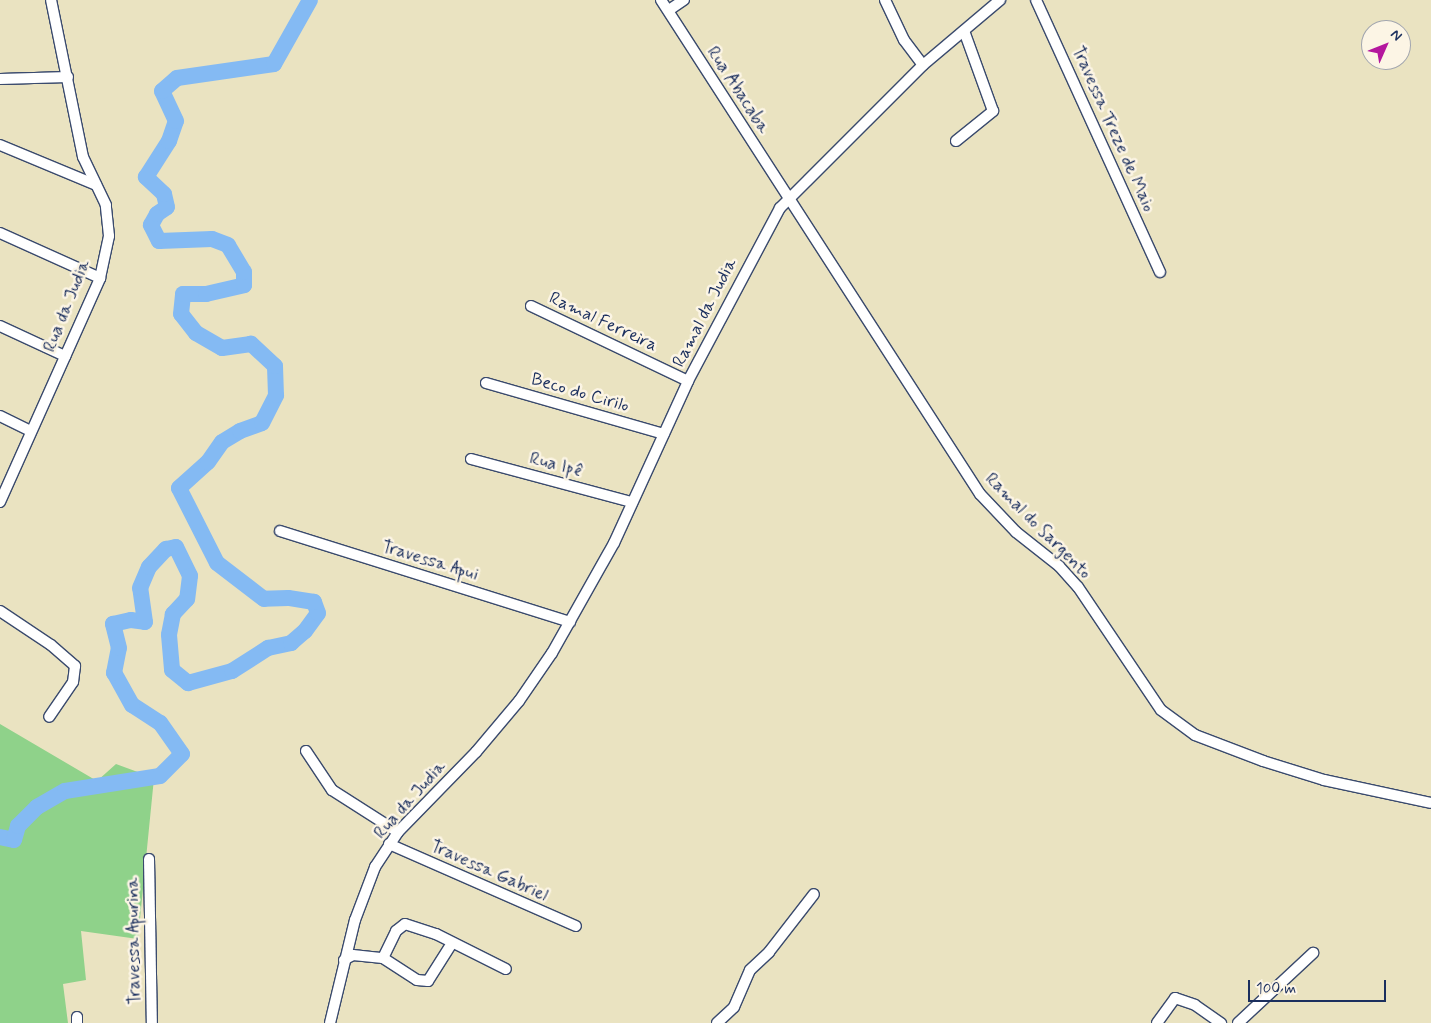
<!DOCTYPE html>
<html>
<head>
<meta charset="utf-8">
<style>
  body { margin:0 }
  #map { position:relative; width:1431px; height:1023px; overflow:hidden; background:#eae3c1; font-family:Mynerve,sans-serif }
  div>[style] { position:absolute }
  .green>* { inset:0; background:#8fd28a }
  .river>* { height:16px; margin:-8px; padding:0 8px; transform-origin:8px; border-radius:8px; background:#84baf3 }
  .roads { filter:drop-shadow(1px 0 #3a4a6d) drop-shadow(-1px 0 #3a4a6d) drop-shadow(0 1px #3a4a6d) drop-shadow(0 -1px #3a4a6d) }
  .minor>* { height:10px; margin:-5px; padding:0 5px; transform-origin:5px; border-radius:5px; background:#fff }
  span { translate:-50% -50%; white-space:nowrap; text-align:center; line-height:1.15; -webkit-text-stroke:5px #fcf5e5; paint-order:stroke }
  .street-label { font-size:18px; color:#1b2f5e }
  .north { position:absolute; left:1361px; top:20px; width:50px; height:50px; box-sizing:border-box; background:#fcf5e5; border:1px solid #a2a6af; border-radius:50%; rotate:46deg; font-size:14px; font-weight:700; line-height:20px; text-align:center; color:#1b2f5e }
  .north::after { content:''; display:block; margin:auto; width:18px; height:22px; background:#b5179e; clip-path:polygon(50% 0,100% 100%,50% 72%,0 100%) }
  .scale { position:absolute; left:1248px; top:980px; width:138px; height:22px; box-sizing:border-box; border:2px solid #1b2f5e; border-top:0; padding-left:6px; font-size:15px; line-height:18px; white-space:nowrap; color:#1b2f5e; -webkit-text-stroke:4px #fcf5e5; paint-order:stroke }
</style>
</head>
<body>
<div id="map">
  <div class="green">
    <i style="clip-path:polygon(0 724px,97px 781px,116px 764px,154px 778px,138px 939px,81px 931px,86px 980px,63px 984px,68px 1023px,0 1023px)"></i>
  </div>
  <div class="river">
    <i style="left:0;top:837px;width:14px;rotate:12deg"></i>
    <i style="left:14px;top:840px;width:15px;rotate:-74deg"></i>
    <i style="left:18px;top:826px;width:27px;rotate:-45deg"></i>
    <i style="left:37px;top:807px;width:32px;rotate:-30deg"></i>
    <i style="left:65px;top:791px;width:96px;rotate:-9deg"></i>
    <i style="left:160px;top:776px;width:31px;rotate:-45deg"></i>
    <i style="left:182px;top:754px;width:38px;rotate:-125deg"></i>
    <i style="left:160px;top:723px;width:33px;rotate:-147deg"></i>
    <i style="left:132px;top:705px;width:37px;rotate:-119deg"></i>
    <i style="left:114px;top:673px;width:25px;rotate:-79deg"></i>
    <i style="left:119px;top:648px;width:25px;rotate:-104deg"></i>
    <i style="left:113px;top:624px;width:18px;rotate:-13deg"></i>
    <i style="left:131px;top:620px;width:14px;rotate:8deg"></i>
    <i style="left:145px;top:622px;width:34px;rotate:-98deg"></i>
    <i style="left:140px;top:588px;width:23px;rotate:-67deg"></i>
    <i style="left:149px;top:567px;width:25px;rotate:-47deg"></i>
    <i style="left:166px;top:549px;width:10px;rotate:-11deg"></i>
    <i style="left:176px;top:547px;width:32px;rotate:64deg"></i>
    <i style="left:190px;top:576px;width:23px;rotate:97deg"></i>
    <i style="left:187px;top:599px;width:21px;rotate:133deg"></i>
    <i style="left:173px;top:614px;width:21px;rotate:101deg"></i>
    <i style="left:169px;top:635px;width:35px;rotate:85deg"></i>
    <i style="left:172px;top:670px;width:21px;rotate:39deg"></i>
    <i style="left:188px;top:683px;width:46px;rotate:-15.3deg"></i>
    <i style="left:232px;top:671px;width:43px;rotate:-32.6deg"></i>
    <i style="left:268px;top:648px;width:24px;rotate:-12deg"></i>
    <i style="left:291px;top:643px;width:18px;rotate:-41deg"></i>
    <i style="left:305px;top:631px;width:22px;rotate:-54deg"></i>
    <i style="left:318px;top:613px;width:12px;rotate:-110deg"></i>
    <i style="left:314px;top:602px;width:26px;rotate:-171deg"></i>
    <i style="left:288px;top:598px;width:24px;rotate:178deg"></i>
    <i style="left:264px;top:599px;width:59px;rotate:-142.5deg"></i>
    <i style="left:217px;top:563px;width:84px;rotate:-116.9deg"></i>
    <i style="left:179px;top:488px;width:39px;rotate:-42deg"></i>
    <i style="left:208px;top:462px;width:24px;rotate:-55deg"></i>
    <i style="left:222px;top:442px;width:21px;rotate:-31deg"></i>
    <i style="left:240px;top:431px;width:23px;rotate:-20deg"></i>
    <i style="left:262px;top:423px;width:31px;rotate:-63deg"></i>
    <i style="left:276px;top:395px;width:29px;rotate:-92deg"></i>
    <i style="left:275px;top:366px;width:33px;rotate:-137deg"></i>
    <i style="left:251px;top:344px;width:29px;rotate:172deg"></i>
    <i style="left:222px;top:348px;width:30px;rotate:-150deg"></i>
    <i style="left:196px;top:333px;width:24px;rotate:-128deg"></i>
    <i style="left:181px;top:314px;width:20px;rotate:-84deg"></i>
    <i style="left:183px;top:294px;width:23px"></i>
    <i style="left:206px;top:294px;width:39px;rotate:-13deg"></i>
    <i style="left:244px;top:285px;width:13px;rotate:-90deg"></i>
    <i style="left:244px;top:272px;width:31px;rotate:-121deg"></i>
    <i style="left:228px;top:245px;width:17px;rotate:-159deg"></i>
    <i style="left:212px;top:239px;width:53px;rotate:177.8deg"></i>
    <i style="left:159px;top:241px;width:18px;rotate:-117deg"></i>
    <i style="left:151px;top:225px;width:13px;rotate:-61deg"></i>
    <i style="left:157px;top:214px;width:12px;rotate:-35deg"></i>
    <i style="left:167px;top:207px;width:13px;rotate:-103deg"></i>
    <i style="left:164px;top:194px;width:25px;rotate:-137deg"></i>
    <i style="left:146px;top:177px;width:43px;rotate:-57.4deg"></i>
    <i style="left:169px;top:141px;width:21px;rotate:-71deg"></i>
    <i style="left:176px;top:121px;width:33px;rotate:-115deg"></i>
    <i style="left:162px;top:91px;width:20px;rotate:-41deg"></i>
    <i style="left:177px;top:78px;width:98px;rotate:-8.2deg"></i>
    <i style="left:274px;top:64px;width:73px;rotate:-60.6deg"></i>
  </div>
  <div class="roads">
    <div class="minor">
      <i style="left:661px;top:0;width:588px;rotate:57.15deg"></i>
      <i style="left:980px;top:494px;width:52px;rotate:46.5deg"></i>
      <i style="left:1016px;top:532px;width:55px;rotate:38.3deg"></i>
      <i style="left:1059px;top:566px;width:28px;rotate:48deg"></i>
      <i style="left:1078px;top:587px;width:148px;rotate:56deg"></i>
      <i style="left:1161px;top:710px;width:42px;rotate:36.3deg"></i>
      <i style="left:1195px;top:735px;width:73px;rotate:20.9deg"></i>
      <i style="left:1263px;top:761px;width:64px;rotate:17.3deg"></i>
      <i style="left:1324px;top:780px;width:109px;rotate:12.1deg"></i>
      <i style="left:885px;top:0;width:44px;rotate:64.6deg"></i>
      <i style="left:904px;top:40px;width:31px;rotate:53deg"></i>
      <i style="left:1036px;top:0;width:299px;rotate:65.5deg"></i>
      <i style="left:669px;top:10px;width:18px;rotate:-34deg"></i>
      <i style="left:0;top:79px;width:68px;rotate:-1.7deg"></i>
      <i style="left:956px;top:141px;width:48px;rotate:-39deg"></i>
      <i style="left:993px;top:111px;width:85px;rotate:-109.9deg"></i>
      <i style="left:0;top:145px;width:104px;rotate:22.6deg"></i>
      <i style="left:0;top:233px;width:110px;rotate:24.2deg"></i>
      <i style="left:531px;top:306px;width:174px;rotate:25.5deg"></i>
      <i style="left:0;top:326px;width:72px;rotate:24.8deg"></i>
      <i style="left:486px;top:383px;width:185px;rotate:16deg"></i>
      <i style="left:0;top:416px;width:34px;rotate:26deg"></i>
      <i style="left:471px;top:459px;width:167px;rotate:15deg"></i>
      <i style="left:0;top:502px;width:245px;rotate:-65.9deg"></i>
      <i style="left:100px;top:278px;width:43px;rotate:-77.9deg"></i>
      <i style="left:109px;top:236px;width:31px;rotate:-96deg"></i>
      <i style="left:106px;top:205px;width:53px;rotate:-115.6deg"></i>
      <i style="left:83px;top:157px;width:160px;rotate:-101.5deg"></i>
      <i style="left:280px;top:531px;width:304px;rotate:17.4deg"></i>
      <i style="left:0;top:611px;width:61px;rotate:33.7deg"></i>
      <i style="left:51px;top:645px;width:32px;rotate:41deg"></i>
      <i style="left:75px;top:666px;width:16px;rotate:97deg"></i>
      <i style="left:73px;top:682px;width:42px;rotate:124.4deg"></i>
      <i style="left:306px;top:751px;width:47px;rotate:56.3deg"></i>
      <i style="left:332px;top:790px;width:78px;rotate:32.5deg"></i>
      <i style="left:389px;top:844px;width:204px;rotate:23.7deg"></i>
      <i style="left:149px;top:859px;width:164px;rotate:89deg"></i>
      <i style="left:383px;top:958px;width:30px;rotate:-64deg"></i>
      <i style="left:396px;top:931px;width:11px;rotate:-38deg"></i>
      <i style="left:405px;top:924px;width:33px;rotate:18deg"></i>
      <i style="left:436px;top:934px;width:78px;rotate:26.6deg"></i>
      <i style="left:383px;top:958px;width:40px;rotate:32.9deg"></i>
      <i style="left:417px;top:980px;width:11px;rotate:5deg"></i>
      <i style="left:428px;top:981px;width:45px;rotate:-57.7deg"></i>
      <i style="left:344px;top:960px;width:10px;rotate:-29deg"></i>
      <i style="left:353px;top:955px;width:30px;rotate:6deg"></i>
      <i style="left:77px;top:1017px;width:6px;rotate:90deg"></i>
      <i style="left:330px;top:1023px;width:106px;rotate:-76.4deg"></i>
      <i style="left:355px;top:920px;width:57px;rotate:-69.3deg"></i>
      <i style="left:375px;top:867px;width:42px;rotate:-56.7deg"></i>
      <i style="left:398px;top:832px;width:112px;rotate:-45.7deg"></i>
      <i style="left:476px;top:752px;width:67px;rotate:-49.9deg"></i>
      <i style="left:519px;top:701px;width:58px;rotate:-55.5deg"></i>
      <i style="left:552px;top:653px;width:126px;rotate:-60.6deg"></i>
      <i style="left:614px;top:543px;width:178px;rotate:-65.4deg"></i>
      <i style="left:688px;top:381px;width:196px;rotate:-62deg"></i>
      <i style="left:780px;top:208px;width:202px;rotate:-45deg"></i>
      <i style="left:923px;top:65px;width:101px;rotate:-40.2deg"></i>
      <i style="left:717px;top:1023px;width:23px;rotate:-43deg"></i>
      <i style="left:734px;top:1007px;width:40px;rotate:-66.6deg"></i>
      <i style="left:750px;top:970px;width:26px;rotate:-43deg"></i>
      <i style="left:769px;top:952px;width:73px;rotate:-52.2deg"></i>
      <i style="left:1157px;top:1023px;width:31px;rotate:-54deg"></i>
      <i style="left:1175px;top:998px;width:21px;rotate:19deg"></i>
      <i style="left:1195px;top:1005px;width:32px;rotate:35deg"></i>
      <i style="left:1238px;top:1023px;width:103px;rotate:-43deg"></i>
    </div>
  </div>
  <div class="street-label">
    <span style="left:738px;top:90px;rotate:57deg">Rua Abacaba</span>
    <span style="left:1113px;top:129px;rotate:66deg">Travessa Treze de Maio</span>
    <span style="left:67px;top:306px;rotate:-68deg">Rua da Judia</span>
    <span style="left:705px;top:313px;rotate:-63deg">Ramal da Judia</span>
    <span style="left:603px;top:322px;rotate:25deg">Ramal Ferreira</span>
    <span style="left:580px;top:393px;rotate:16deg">Beco do Cirilo</span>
    <span style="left:556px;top:465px;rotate:15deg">Rua Ipê</span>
    <span style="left:1038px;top:526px;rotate:45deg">Ramal do Sargento</span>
    <span style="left:430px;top:561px;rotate:17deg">Travessa Apui</span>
    <span style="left:410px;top:800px;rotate:-48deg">Rua da Judia</span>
    <span style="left:489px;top:871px;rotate:24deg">Travessa Gabriel</span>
    <span style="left:134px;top:941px;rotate:-91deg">Travessa Apurina</span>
  </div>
  <div class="north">N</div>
  <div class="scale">100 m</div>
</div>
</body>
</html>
